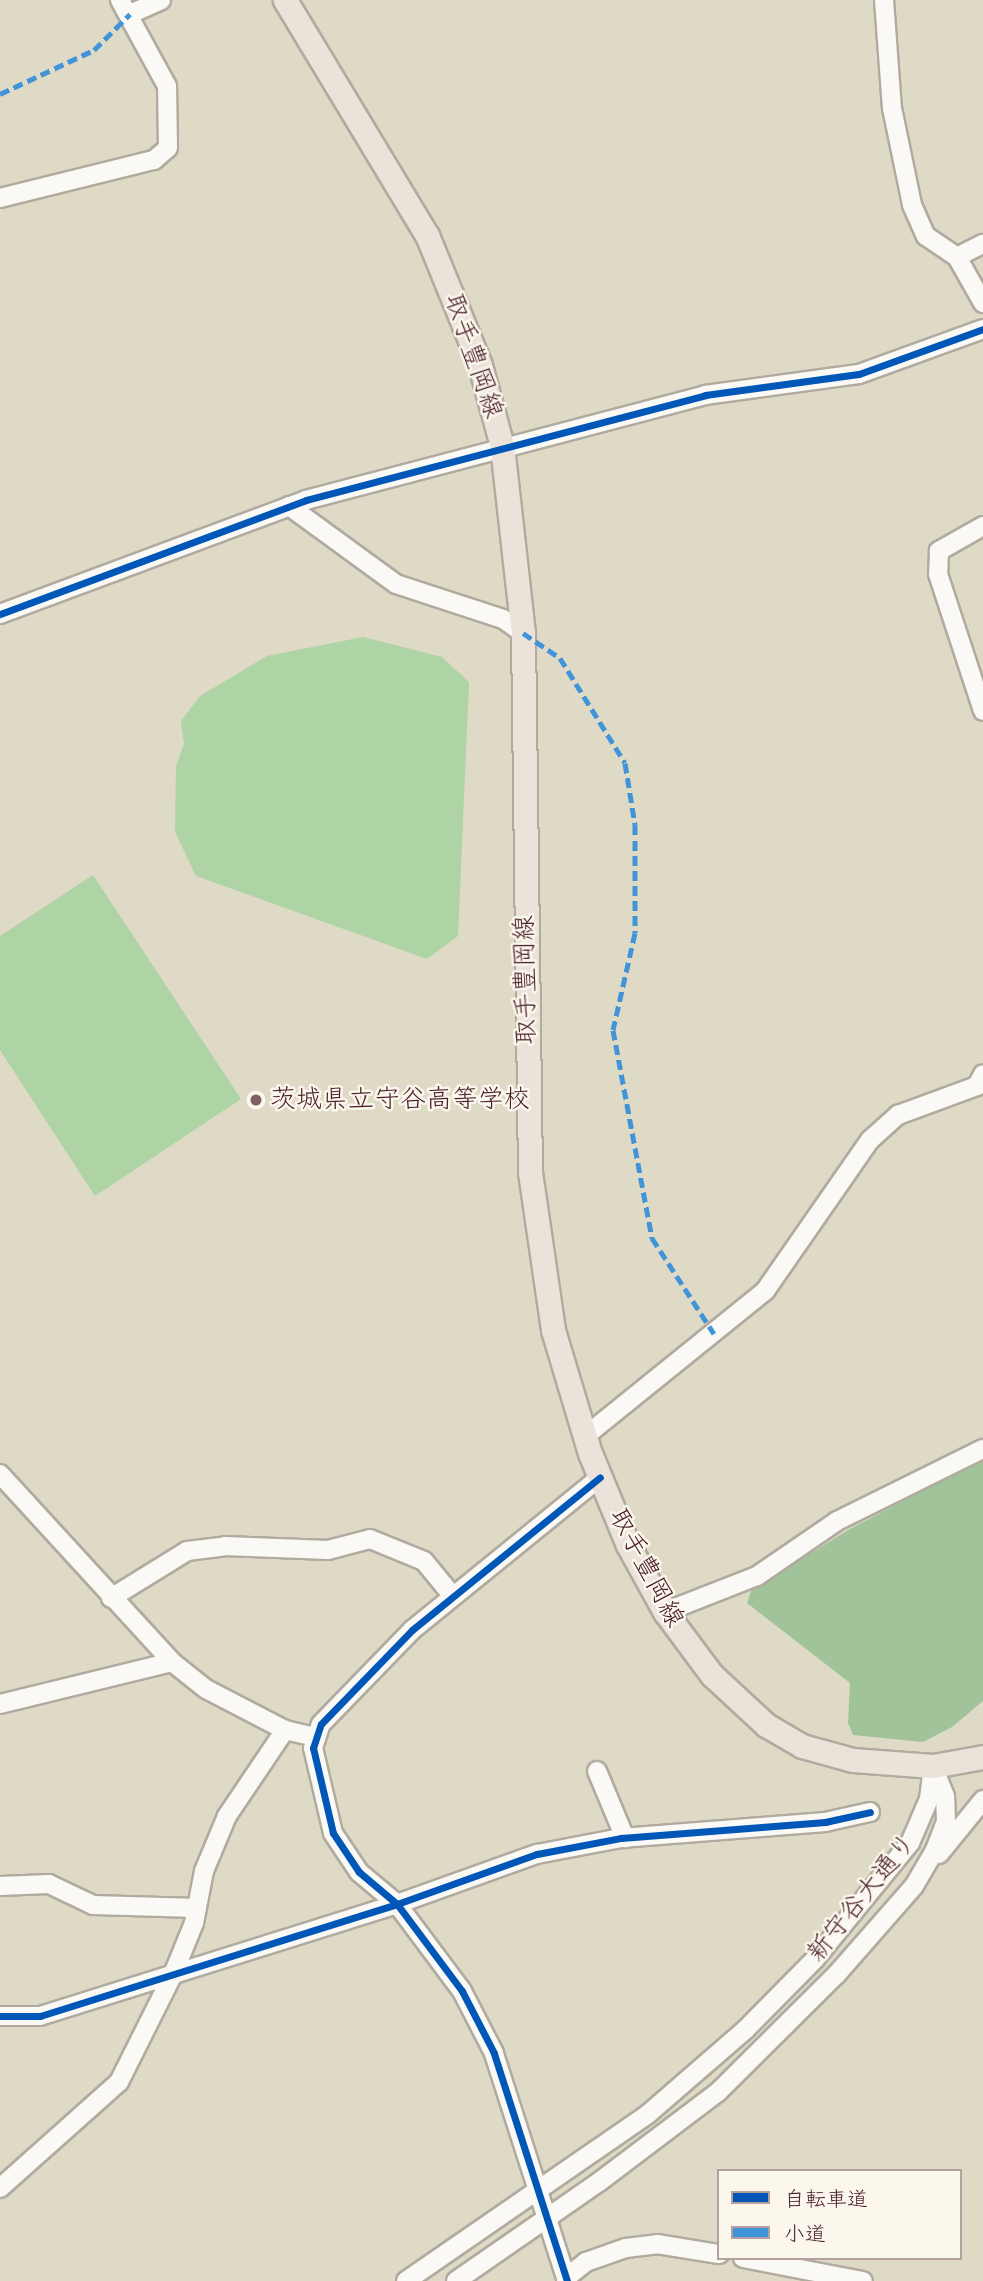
<!DOCTYPE html>
<html>
<head>
<meta charset="utf-8">
<style>
  body { margin:0 }
  #map { position:relative; width:983px; height:2281px; overflow:hidden; background:#dedac6; font-family:"Architects Daughter","Klee One",sans-serif }
  div>[style] { position:absolute }
  .green>* { inset:0; background:#aed3a4 }
  .forest>* { inset:0; background:#a0c399 }
  .roads { filter:drop-shadow(2px 0 #b1ab9f) drop-shadow(-2px 0 #b1ab9f) drop-shadow(0 2px #b1ab9f) drop-shadow(0 -2px #b1ab9f) }
  .minor>* { height:18px; margin:-9px; padding:0 9px; transform-origin:9px; border-radius:9px; background:#faf9f6 }
  .major>* { height:23px; margin:-11.5px; padding:0 11.5px; transform-origin:11.5px; border-radius:11.5px; background:#ebe3da }
  .quiet>* { height:5px; margin-top:-2.5px; transform-origin:0; background:repeating-linear-gradient(90deg,#4194d7 0 10px,transparent 0 15px) }
  .cycleway>* { height:7px; margin:-3.5px; padding:0 3.5px; transform-origin:3.5px; border-radius:3.5px; background:#0057b8 }
  .dots>* { width:19px; height:19px; translate:-50% -50%; box-sizing:border-box; border:4px solid #fbf7ec; border-radius:50% }
  span { translate:-50% -50%; white-space:nowrap; text-align:center; line-height:1.15; -webkit-text-stroke:5px #fbf7ec; paint-order:stroke }
  .street-label { font-size:26px; color:#4a1f2b }
  .poi-label { font-size:26px; color:#4a1f2b }
  .left { translate:0 -50%; text-align:left }
  .legend { position:absolute; left:717px; top:2169px; width:245px; height:91px; box-sizing:border-box; background:#fbf7ec; border:2px solid #b4a19f; margin:0; padding:9px 12px; list-style:none; font-size:21px; color:#4a1f2b }
  .legend li { display:flex; align-items:center; gap:14px; height:35px }
  .legend b { width:35px; border:2px solid #b4a19f }
</style>
</head>
<body>
<div id="map">
  <div class="green">
    <i style="clip-path:polygon(363px 637px,442px 657px,469px 682px,458px 936px,427px 959px,196px 876px,175px 832px,176px 766px,184px 744px,181px 721px,200px 696px,267px 656px)"></i>
    <i style="clip-path:polygon(93px 875px,241px 1099px,95px 1196px,0 1050px,0 936px)"></i>
  </div>
  <div class="forest">
    <i style="clip-path:polygon(983px 1459px,983px 1701px,952px 1727px,923px 1742px,853px 1735px,848px 1723px,850px 1683px,747px 1603px,751px 1591px,848px 1530px)"></i>
  </div>
  <div class="roads">
    <div class="minor">
      <i style="left:884px;top:0;width:108px;rotate:85.8deg"></i>
      <i style="left:892px;top:108px;width:99px;rotate:78.3deg"></i>
      <i style="left:912px;top:205px;width:34px;rotate:66deg"></i>
      <i style="left:926px;top:236px;width:37px;rotate:34deg"></i>
      <i style="left:957px;top:257px;width:53px;rotate:60.5deg"></i>
      <i style="left:130px;top:14px;width:34px;rotate:-24deg"></i>
      <i style="left:0;top:198px;width:159px;rotate:-13.9deg"></i>
      <i style="left:154px;top:160px;width:18px;rotate:-41deg"></i>
      <i style="left:168px;top:148px;width:62px;rotate:-90.9deg"></i>
      <i style="left:167px;top:86px;width:98px;rotate:-118.7deg"></i>
      <i style="left:957px;top:257px;width:29px;rotate:-27deg"></i>
      <i style="left:289px;top:506px;width:132px;rotate:36.1deg"></i>
      <i style="left:396px;top:584px;width:113px;rotate:18.1deg"></i>
      <i style="left:503px;top:619px;width:24px;rotate:35deg"></i>
      <i style="left:983px;top:526px;width:51px;rotate:150.4deg"></i>
      <i style="left:939px;top:551px;width:23px;rotate:92deg"></i>
      <i style="left:938px;top:574px;width:144px;rotate:71.8deg"></i>
      <i style="left:0;top:614px;width:327px;rotate:-20.4deg"></i>
      <i style="left:306px;top:500px;width:413px;rotate:-14.7deg"></i>
      <i style="left:705px;top:395px;width:155px;rotate:-7.8deg"></i>
      <i style="left:859px;top:374px;width:132px;rotate:-19.9deg"></i>
      <i style="left:584px;top:1437px;width:233px;rotate:-38.9deg"></i>
      <i style="left:765px;top:1291px;width:184px;rotate:-55.2deg"></i>
      <i style="left:870px;top:1140px;width:38px;rotate:-42deg"></i>
      <i style="left:898px;top:1115px;width:84px;rotate:-20.2deg"></i>
      <i style="left:977px;top:1086px;width:13px;rotate:-63deg"></i>
      <i style="left:0;top:1474px;width:255px;rotate:47.5deg"></i>
      <i style="left:172px;top:1662px;width:43px;rotate:38.5deg"></i>
      <i style="left:206px;top:1689px;width:89px;rotate:27.4deg"></i>
      <i style="left:285px;top:1730px;width:31px;rotate:13deg"></i>
      <i style="left:111px;top:1598px;width:89px;rotate:-31.7deg"></i>
      <i style="left:187px;top:1551px;width:38px;rotate:-7deg"></i>
      <i style="left:225px;top:1546px;width:103px;rotate:2.2deg"></i>
      <i style="left:328px;top:1550px;width:43px;rotate:-14.7deg"></i>
      <i style="left:370px;top:1539px;width:58px;rotate:22.2deg"></i>
      <i style="left:424px;top:1561px;width:43px;rotate:50.7deg"></i>
      <i style="left:665px;top:1612px;width:99px;rotate:-21.4deg"></i>
      <i style="left:757px;top:1576px;width:97px;rotate:-34.5deg"></i>
      <i style="left:837px;top:1521px;width:163px;rotate:-26.3deg"></i>
      <i style="left:0;top:1704px;width:177px;rotate:-13.7deg"></i>
      <i style="left:597px;top:1771px;width:73px;rotate:67.3deg"></i>
      <i style="left:939px;top:1854px;width:70px;rotate:-50.8deg"></i>
      <i style="left:0;top:1886px;width:49px;rotate:-2.3deg"></i>
      <i style="left:49px;top:1884px;width:49px;rotate:25.5deg"></i>
      <i style="left:93px;top:1905px;width:104px;rotate:1.7deg"></i>
      <i style="left:0;top:2016px;width:40px"></i>
      <i style="left:40px;top:2016px;width:374px;rotate:-17.4deg"></i>
      <i style="left:397px;top:1904px;width:149px;rotate:-19.7deg"></i>
      <i style="left:537px;top:1854px;width:86px;rotate:-10.8deg"></i>
      <i style="left:621px;top:1838px;width:205px;rotate:-4.5deg"></i>
      <i style="left:825px;top:1822px;width:46px;rotate:-12.5deg"></i>
      <i style="left:0;top:2188px;width:159px;rotate:-41.7deg"></i>
      <i style="left:119px;top:2082px;width:123px;rotate:-63.4deg"></i>
      <i style="left:174px;top:1972px;width:53px;rotate:-67.8deg"></i>
      <i style="left:194px;top:1923px;width:53px;rotate:-79.1deg"></i>
      <i style="left:204px;top:1871px;width:60px;rotate:-67.3deg"></i>
      <i style="left:227px;top:1816px;width:104px;rotate:-56deg"></i>
      <i style="left:743px;top:2258px;width:122px;rotate:10.9deg"></i>
      <i style="left:566px;top:2278px;width:26px;rotate:-39deg"></i>
      <i style="left:586px;top:2262px;width:42px;rotate:-19.3deg"></i>
      <i style="left:626px;top:2248px;width:31px;rotate:-7deg"></i>
      <i style="left:657px;top:2244px;width:63px;rotate:9.2deg"></i>
      <i style="left:406px;top:2281px;width:294px;rotate:-34.6deg"></i>
      <i style="left:648px;top:2114px;width:130px;rotate:-40.9deg"></i>
      <i style="left:746px;top:2029px;width:98px;rotate:-45.4deg"></i>
      <i style="left:815px;top:1959px;width:150px;rotate:-50.7deg"></i>
      <i style="left:910px;top:1843px;width:48px;rotate:-66.6deg"></i>
      <i style="left:929px;top:1799px;width:33px;rotate:-83deg"></i>
      <i style="left:456px;top:2281px;width:174px;rotate:-34.7deg"></i>
      <i style="left:599px;top:2182px;width:149px;rotate:-37.1deg"></i>
      <i style="left:718px;top:2092px;width:166px;rotate:-44.8deg"></i>
      <i style="left:836px;top:1975px;width:118px;rotate:-48.8deg"></i>
      <i style="left:914px;top:1886px;width:42px;rotate:-59.7deg"></i>
      <i style="left:935px;top:1850px;width:30px;rotate:-69deg"></i>
      <i style="left:946px;top:1822px;width:26px;rotate:-92deg"></i>
      <i style="left:945px;top:1796px;width:29px;rotate:-112deg"></i>
      <i style="left:567px;top:2281px;width:239px;rotate:-107.8deg"></i>
      <i style="left:494px;top:2053px;width:70px;rotate:-117.3deg"></i>
      <i style="left:462px;top:1991px;width:109px;rotate:-126.8deg"></i>
      <i style="left:397px;top:1904px;width:50px;rotate:-139.9deg"></i>
      <i style="left:359px;top:1872px;width:47px;rotate:-123.7deg"></i>
      <i style="left:333px;top:1833px;width:87px;rotate:-103.2deg"></i>
      <i style="left:313px;top:1748px;width:25px;rotate:-72deg"></i>
      <i style="left:321px;top:1724px;width:131px;rotate:-45.9deg"></i>
      <i style="left:412px;top:1630px;width:242px;rotate:-39.1deg"></i>
    </div>
    <div class="major">
      <i style="left:285px;top:0;width:275px;rotate:58.9deg"></i>
      <i style="left:427px;top:235px;width:140px;rotate:67.8deg"></i>
      <i style="left:480px;top:365px;width:84px;rotate:74.8deg"></i>
      <i style="left:502px;top:446px;width:188px;rotate:83.6deg"></i>
      <i style="left:523px;top:633px;width:539px;rotate:89.26deg"></i>
      <i style="left:530px;top:1172px;width:160px;rotate:81.7deg"></i>
      <i style="left:553px;top:1330px;width:128px;rotate:73.3deg"></i>
      <i style="left:590px;top:1453px;width:100px;rotate:67.6deg"></i>
      <i style="left:628px;top:1545px;width:77px;rotate:61.1deg"></i>
      <i style="left:665px;top:1612px;width:79px;rotate:53.3deg"></i>
      <i style="left:712px;top:1675px;width:74px;rotate:42.8deg"></i>
      <i style="left:766px;top:1725px;width:42px;rotate:30.3deg"></i>
      <i style="left:802px;top:1746px;width:53px;rotate:15.4deg"></i>
      <i style="left:853px;top:1760px;width:80px;rotate:4.3deg"></i>
      <i style="left:933px;top:1766px;width:51px;rotate:-10.2deg"></i>
    </div>
  </div>
  <div class="quiet">
    <i style="left:0;top:94px;width:104px;rotate:-25.1deg"></i>
    <i style="left:94px;top:50px;width:51px;rotate:-45deg"></i>
    <i style="left:523px;top:633px;width:45px;rotate:34deg"></i>
    <i style="left:560px;top:658px;width:123px;rotate:58.2deg"></i>
    <i style="left:625px;top:763px;width:63px;rotate:80.8deg"></i>
    <i style="left:635px;top:825px;width:108px;rotate:90deg"></i>
    <i style="left:635px;top:933px;width:99px;rotate:102.8deg"></i>
    <i style="left:613px;top:1030px;width:212px;rotate:79.4deg"></i>
    <i style="left:652px;top:1238px;width:114px;rotate:57.1deg"></i>
  </div>
  <div class="cycleway">
    <i style="left:0;top:614px;width:327px;rotate:-20.4deg"></i>
    <i style="left:306px;top:500px;width:413px;rotate:-14.7deg"></i>
    <i style="left:705px;top:395px;width:155px;rotate:-7.8deg"></i>
    <i style="left:859px;top:374px;width:132px;rotate:-19.9deg"></i>
    <i style="left:0;top:2016px;width:40px"></i>
    <i style="left:40px;top:2016px;width:374px;rotate:-17.4deg"></i>
    <i style="left:397px;top:1904px;width:149px;rotate:-19.7deg"></i>
    <i style="left:537px;top:1854px;width:86px;rotate:-10.8deg"></i>
    <i style="left:621px;top:1838px;width:205px;rotate:-4.5deg"></i>
    <i style="left:825px;top:1822px;width:46px;rotate:-12.5deg"></i>
    <i style="left:567px;top:2281px;width:239px;rotate:-107.8deg"></i>
    <i style="left:494px;top:2053px;width:70px;rotate:-117.3deg"></i>
    <i style="left:462px;top:1991px;width:109px;rotate:-126.8deg"></i>
    <i style="left:397px;top:1904px;width:50px;rotate:-139.9deg"></i>
    <i style="left:359px;top:1872px;width:47px;rotate:-123.7deg"></i>
    <i style="left:333px;top:1833px;width:87px;rotate:-103.2deg"></i>
    <i style="left:313px;top:1748px;width:25px;rotate:-72deg"></i>
    <i style="left:321px;top:1724px;width:131px;rotate:-45.9deg"></i>
    <i style="left:412px;top:1630px;width:242px;rotate:-39.1deg"></i>
  </div>
  <div class="dots">
    <i style="left:256px;top:1100px;background:#7e6061"></i>
  </div>
  <div class="street-label">
    <span style="left:473px;top:356px;rotate:71deg">取手豊岡線</span>
    <span style="left:526px;top:980px;rotate:-91deg">取手豊岡線</span>
    <span style="left:646px;top:1568px;rotate:62deg">取手豊岡線</span>
    <span style="left:862px;top:1898px;rotate:-51deg">新守谷大通り</span>
  </div>
  <div class="poi-label">
    <span class="left" style="left:270px;top:1100px">茨城県立守谷高等学校</span>
  </div>
  <ul class="legend">
  <li><b style="height:9px;background:#0057b8"></b>自転車道</li>
  <li><b style="height:9px;background:#4194d7"></b>小道</li>
  </ul>
</div>
</body>
</html>
